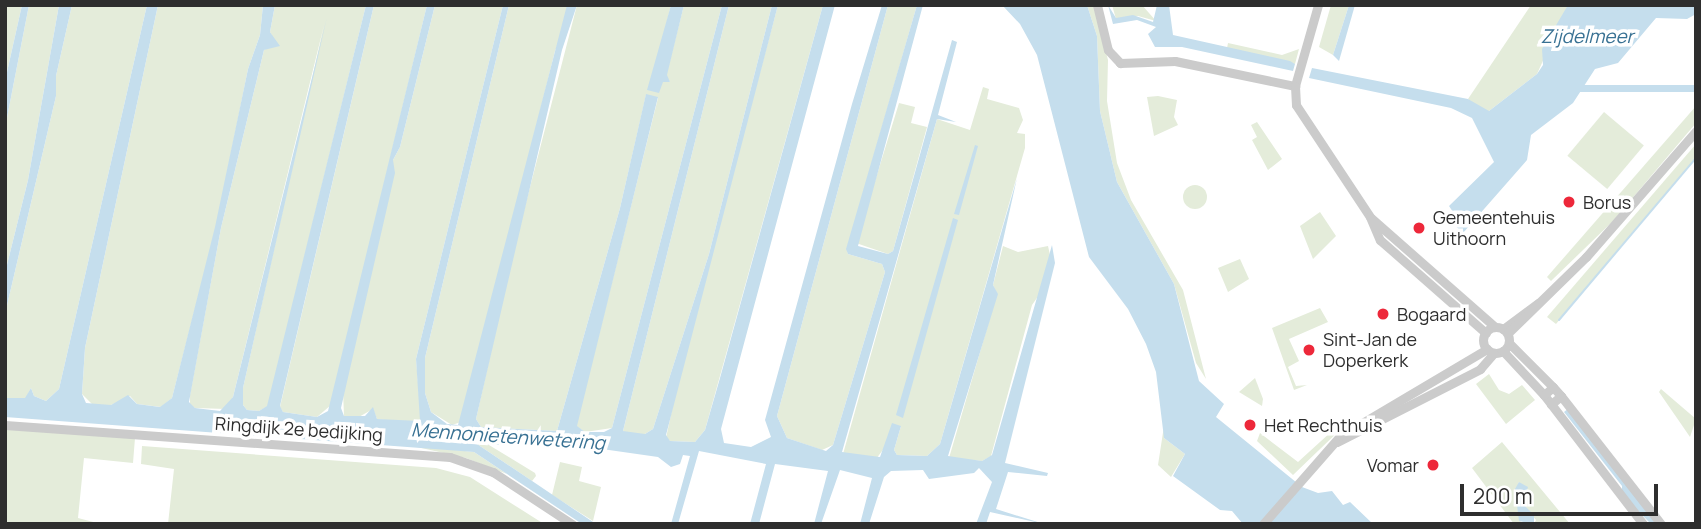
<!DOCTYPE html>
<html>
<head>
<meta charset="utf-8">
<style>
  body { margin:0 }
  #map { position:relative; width:1701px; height:529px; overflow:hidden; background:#fff; font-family:Manrope,sans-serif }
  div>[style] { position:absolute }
  .green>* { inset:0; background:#e4ecda; transform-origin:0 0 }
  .round { border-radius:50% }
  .water>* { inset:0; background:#c5deed; transform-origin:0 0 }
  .stream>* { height:2px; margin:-1px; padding:0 1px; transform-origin:1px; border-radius:1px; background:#c5deed }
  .tertiary>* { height:9px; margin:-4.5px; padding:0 4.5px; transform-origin:4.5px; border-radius:4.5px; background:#cbcbcb }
  .tertiary>.ring { margin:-4.5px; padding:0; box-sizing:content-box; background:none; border:9px solid #cbcbcb; border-radius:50% }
  .dots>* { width:19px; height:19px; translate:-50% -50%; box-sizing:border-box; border:4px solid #fff; border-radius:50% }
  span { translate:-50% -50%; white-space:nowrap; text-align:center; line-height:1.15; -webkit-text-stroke:7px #fff; paint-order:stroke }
  .poi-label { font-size:18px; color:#2e2e2e }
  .left { translate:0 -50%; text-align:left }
  .right { translate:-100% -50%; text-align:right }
  .street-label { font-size:18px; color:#2e2e2e }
  .water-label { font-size:19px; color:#387193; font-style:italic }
  .frame { position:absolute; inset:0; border:7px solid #2e2e2e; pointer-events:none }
  .scale { position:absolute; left:1460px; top:484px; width:198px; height:32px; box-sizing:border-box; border:4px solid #2e2e2e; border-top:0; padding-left:9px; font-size:21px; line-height:24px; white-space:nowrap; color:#2e2e2e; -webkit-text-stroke:5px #fff; paint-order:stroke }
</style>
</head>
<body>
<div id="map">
  <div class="green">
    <i style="clip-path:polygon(5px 5px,22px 5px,5px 81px)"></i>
    <i style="clip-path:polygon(29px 5px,59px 5px,28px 180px,5px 273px,5px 128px)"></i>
    <i style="clip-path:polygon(72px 5px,147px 5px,59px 389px,46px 401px,34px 396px,31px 388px,26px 398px,11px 399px,5px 398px,5px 314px,56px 96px,56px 76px)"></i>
    <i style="clip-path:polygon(158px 5px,263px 5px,260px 35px,248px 69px,216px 227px,172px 398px,161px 407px,137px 404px,130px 396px,111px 405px,93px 405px,82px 394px,85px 348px)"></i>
    <i style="clip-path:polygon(275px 5px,366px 5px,268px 406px,259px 411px,247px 410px,243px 405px,243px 388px,324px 25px,233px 397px,226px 409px,195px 408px,190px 406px,190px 395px,221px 228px,264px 50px,276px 43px,270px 32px)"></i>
    <i style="clip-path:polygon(374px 5px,427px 5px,331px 405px,317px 417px,283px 412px,280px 407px)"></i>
    <i style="clip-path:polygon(435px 5px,503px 5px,416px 359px,421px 419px,409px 423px,377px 419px,373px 409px,357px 418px,344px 416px,343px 390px,393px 160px,400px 147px)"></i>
    <i style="clip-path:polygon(509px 5px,567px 5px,566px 23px,555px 51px,467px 404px,461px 422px,452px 425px,431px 412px,425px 393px,425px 358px)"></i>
    <i style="clip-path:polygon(577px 5px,671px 5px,660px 49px,663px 81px,670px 82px,666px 76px,684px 5px,722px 5px,612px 428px,585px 432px,576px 426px,658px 98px,646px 95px,620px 208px,557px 431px,481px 427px,476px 419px,514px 249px)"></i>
    <i style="clip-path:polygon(729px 5px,772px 5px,709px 254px,653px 429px,645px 434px,629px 434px,623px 431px)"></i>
    <i style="clip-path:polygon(778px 5px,823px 5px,705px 430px,695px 442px,670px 441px,666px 438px,683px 358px)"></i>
    <i style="clip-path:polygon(888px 5px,917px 5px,847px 249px,848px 254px,882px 264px,885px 272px,833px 445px,822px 450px,787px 438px,777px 416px)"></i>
    <i style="clip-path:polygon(1087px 5px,1094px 5px,1108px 60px,1107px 101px,1117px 163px,1131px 200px,1183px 290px,1206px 379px,1196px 363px,1174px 284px,1117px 182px,1100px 111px,1097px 36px)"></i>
    <i style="clip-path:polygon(1112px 5px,1142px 5px,1156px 21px,1138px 16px,1116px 19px)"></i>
    <i style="clip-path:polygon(1331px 5px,1349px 5px,1333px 55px,1319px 47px)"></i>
    <i style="clip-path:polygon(1531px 5px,1568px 5px,1537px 74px,1489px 111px,1482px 111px,1468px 99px)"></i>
    <i style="clip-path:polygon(1228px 43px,1282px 55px,1299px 49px,1295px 64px,1227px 48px)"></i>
    <i style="clip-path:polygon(983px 87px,989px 89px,987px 99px,1019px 108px,1023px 120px,1017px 133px,1025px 134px,1025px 148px,940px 444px,927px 456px,897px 455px,894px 450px,901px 426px,876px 459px,843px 454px,937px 119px,970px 130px)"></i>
    <i style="clip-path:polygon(1158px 96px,1177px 100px,1174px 117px,1178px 125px,1154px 136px,1147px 97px)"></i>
    <i style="clip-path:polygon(899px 103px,915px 107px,911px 123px,927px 127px,893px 251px,888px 254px,856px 243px)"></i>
    <i style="clip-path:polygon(1696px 106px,1696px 123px,1613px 221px,1551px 281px,1547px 277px)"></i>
    <i style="left:1604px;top:112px;width:52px;height:57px;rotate:40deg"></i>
    <i style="clip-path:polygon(1257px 122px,1282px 159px,1268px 170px,1252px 140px,1257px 137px,1251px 125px)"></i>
    <i style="clip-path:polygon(1696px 144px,1696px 158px,1556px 324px,1547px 317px)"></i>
    <i class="round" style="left:1183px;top:185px;width:24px;height:24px"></i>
    <i style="clip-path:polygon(1320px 212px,1336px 236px,1313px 259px,1300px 226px)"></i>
    <i style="clip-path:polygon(1003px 246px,1018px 252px,1048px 246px,1050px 255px,1039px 295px,1032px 305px,991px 456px,982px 461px,949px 458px,997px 294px,993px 285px)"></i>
    <i style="clip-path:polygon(1240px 259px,1249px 279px,1228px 292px,1218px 268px)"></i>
    <i style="clip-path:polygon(1320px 308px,1328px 322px,1289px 339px,1299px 361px,1288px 367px,1296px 386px,1307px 385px,1294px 390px,1272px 328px)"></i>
    <i style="clip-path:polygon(1489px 374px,1499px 390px,1509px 394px,1522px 385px,1535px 400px,1506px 424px,1476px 384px)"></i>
    <i style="clip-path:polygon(1255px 378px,1263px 399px,1262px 406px,1239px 392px)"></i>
    <i style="clip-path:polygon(1661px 389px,1696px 419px,1690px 437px,1659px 392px)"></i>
    <i style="clip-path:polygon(1343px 421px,1347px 421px,1344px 426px,1293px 475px,1257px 441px,1260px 433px,1298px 462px)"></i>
    <i style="clip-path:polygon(1164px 426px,1164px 438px,1185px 454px,1171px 477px,1158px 465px)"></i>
    <i style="clip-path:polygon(5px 429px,135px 438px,133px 463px,84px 458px,78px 518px,101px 524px,5px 524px)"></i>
    <i style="clip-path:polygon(484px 442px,535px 473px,536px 476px,532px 481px,477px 444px)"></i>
    <i style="clip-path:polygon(1502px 442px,1570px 524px,1534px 524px,1536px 520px,1523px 504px,1528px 494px,1519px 482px,1516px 493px,1521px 524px,1514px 524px,1472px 468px)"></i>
    <i style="clip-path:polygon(408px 445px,474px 452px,507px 474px,466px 458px)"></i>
    <i style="clip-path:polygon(142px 446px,436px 468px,470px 477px,544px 524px,168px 524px,174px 469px,141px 464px)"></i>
    <i style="clip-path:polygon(560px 462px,582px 467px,579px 481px,601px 487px,593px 521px,552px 495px)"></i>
  </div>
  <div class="water">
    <i style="clip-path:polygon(22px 5px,29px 5px,5px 128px,5px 81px)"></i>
    <i style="clip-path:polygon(59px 5px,72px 5px,56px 76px,56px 96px,5px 314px,5px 273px,28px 180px)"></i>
    <i style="clip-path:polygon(147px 5px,158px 5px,85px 348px,82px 394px,86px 403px,111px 405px,128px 395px,137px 404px,160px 407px,172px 398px,215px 227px,248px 69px,260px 35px,263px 5px,275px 5px,270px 32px,280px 46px,264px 50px,221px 228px,189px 402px,195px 408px,220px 411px,233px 397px,327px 17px,243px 388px,243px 405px,247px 410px,259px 411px,267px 406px,366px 5px,374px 5px,280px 406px,283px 412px,317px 417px,328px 411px,427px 5px,435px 5px,400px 147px,393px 160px,395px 173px,341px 408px,344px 416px,365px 416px,373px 407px,377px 419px,420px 421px,416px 359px,503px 5px,509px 5px,425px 358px,425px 393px,431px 412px,447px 424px,458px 425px,567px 5px,577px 5px,562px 50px,476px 419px,481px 427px,557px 431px,620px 208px,646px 94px,658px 97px,577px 426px,585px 432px,604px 432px,612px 428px,722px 5px,729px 5px,623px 431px,645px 434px,653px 429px,709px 254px,772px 5px,778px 5px,666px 435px,670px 441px,695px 442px,705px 430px,720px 378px,823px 5px,835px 5px,721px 429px,724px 443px,751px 447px,771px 437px,765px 420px,852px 104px,882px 5px,888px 5px,777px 416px,787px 438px,826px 451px,833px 445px,885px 272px,882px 264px,848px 254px,846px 249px,917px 5px,923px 5px,858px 246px,888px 254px,893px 251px,952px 40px,957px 42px,938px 115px,956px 122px,937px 119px,842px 452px,880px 457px,892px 423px,901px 426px,894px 450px,897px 455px,927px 456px,940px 444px,1017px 178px,993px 285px,998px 294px,948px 456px,982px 461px,992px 455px,1052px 245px,1055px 263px,1005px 463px,1048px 473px,1047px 476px,1008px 472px,996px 509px,1044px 524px,990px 512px,986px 524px,976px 524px,992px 482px,979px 468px,974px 473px,929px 479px,923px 470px,891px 471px,884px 477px,869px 524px,860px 524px,872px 478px,840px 470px,821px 524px,814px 524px,828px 471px,775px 464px,759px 524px,750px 524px,766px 464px,699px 451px,678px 524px,671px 524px,690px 456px,683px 455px,680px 464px,671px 467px,658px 457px,595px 448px,477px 444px,596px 524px,582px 524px,474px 452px,5px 417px,5px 398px,25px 398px,31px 388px,34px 396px,46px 401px,59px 389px)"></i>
    <i style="clip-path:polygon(671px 5px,684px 5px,667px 75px,670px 82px,663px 82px,659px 93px,647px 90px)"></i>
    <i style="clip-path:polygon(1002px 5px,1087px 5px,1097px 36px,1100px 111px,1117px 182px,1174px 284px,1199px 381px,1224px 404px,1216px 417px,1302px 487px,1318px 493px,1332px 491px,1343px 505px,1350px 502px,1373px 524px,1243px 524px,1232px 511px,1220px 510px,1173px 476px,1185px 454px,1164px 438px,1156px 372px,1146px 344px,1128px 309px,1089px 257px,1037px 55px,1020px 24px)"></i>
    <i style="clip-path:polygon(1108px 5px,1116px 18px,1133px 15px,1153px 22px,1157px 5px,1169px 5px,1173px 35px,1290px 61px,1295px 64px,1293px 71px,1182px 47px,1155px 47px,1148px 34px,1156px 27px,1137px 20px,1113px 24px)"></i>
    <i style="clip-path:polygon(1349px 5px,1355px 5px,1339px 61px,1333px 55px)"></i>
    <i style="clip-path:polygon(1568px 5px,1696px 5px,1696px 14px,1687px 19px,1656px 18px,1618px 63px,1595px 69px,1573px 103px,1531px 135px,1527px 160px,1463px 233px,1451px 222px,1455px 215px,1449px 206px,1494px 162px,1472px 118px,1451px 108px,1309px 78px,1312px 68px,1468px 99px,1489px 111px,1537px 74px,1543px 65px,1542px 49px)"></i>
    <i style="left:1696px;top:85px;width:7px;height:134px;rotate:90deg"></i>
    <i style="clip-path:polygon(975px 145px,978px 146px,959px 215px,954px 214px)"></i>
    <i style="clip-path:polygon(953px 218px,958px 220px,903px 418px,896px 415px)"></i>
    <i style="clip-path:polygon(1569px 408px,1658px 524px,1651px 524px,1622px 495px,1622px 486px,1564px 412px)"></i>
    <i style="clip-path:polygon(1519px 482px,1528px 487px,1523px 504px,1534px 515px,1534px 524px,1519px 521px,1515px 489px)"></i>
  </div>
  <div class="stream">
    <i style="left:1559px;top:320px;width:212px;rotate:-49.8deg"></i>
  </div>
  <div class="tertiary">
    <i style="left:1097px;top:5px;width:46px;rotate:76.3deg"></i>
    <i style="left:1108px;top:50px;width:18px;rotate:47deg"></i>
    <i style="left:1120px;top:63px;width:55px;rotate:-2.1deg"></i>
    <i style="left:1175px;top:61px;width:123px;rotate:11.8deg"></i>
    <i style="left:1318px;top:5px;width:84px;rotate:105.9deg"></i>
    <i style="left:1295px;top:86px;width:19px;rotate:87deg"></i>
    <i style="left:1296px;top:105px;width:134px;rotate:56.5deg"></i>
    <i style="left:1370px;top:217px;width:25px;rotate:67deg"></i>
    <i style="left:1380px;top:240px;width:141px;rotate:41.3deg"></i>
    <i style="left:1371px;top:218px;width:165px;rotate:41.3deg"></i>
    <i class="ring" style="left:1483px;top:327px;width:17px;height:17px"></i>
    <i style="left:1503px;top:329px;width:44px;rotate:-36.6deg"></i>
    <i style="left:1508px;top:333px;width:109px;rotate:-44.3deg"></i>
    <i style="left:1586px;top:257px;width:167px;rotate:-48.9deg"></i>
    <i style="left:1509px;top:343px;width:62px;rotate:45deg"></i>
    <i style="left:1503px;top:351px;width:60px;rotate:47deg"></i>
    <i style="left:1561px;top:396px;width:13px;rotate:141deg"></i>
    <i style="left:1551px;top:404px;width:11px;rotate:-128deg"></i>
    <i style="left:1544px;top:395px;width:12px;rotate:-42deg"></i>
    <i style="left:1553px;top:387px;width:12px;rotate:48deg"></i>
    <i style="left:1561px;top:396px;width:162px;rotate:52deg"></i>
    <i style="left:1551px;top:404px;width:151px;rotate:52.5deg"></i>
    <i style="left:5px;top:425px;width:446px;rotate:4.1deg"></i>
    <i style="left:450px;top:457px;width:46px;rotate:19.2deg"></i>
    <i style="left:493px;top:472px;width:95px;rotate:33.4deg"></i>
    <i style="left:1337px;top:442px;width:161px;rotate:-27deg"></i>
    <i style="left:1480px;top:369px;width:21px;rotate:-49deg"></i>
    <i style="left:1263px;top:524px;width:117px;rotate:-48.8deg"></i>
    <i style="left:1340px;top:436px;width:171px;rotate:-30.6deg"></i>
  </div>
  <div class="dots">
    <i style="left:1569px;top:202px;background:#ed283a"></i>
    <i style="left:1419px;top:228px;background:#ed283a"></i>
    <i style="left:1383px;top:314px;background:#ed283a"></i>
    <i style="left:1309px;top:350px;background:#ed283a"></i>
    <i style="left:1250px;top:425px;background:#ed283a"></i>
    <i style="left:1433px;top:465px;background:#ed283a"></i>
  </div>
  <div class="poi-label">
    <span class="left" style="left:1583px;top:202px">Borus</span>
    <span class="left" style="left:1433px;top:228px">Gemeentehuis<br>Uithoorn</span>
    <span class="left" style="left:1397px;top:314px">Bogaard</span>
    <span class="left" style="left:1323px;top:350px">Sint-Jan de<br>Doperkerk</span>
    <span class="left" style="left:1264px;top:425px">Het Rechthuis</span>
    <span class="right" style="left:1419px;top:465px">Vomar</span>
  </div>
  <div class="street-label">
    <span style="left:299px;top:429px;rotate:4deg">Ringdijk 2e bedijking</span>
  </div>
  <div class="water-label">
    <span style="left:1587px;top:37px">Zijdelmeer</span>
    <span style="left:508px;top:437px;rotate:4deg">Mennonietenwetering</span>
  </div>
  <div class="frame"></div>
  <div class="scale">200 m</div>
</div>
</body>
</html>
